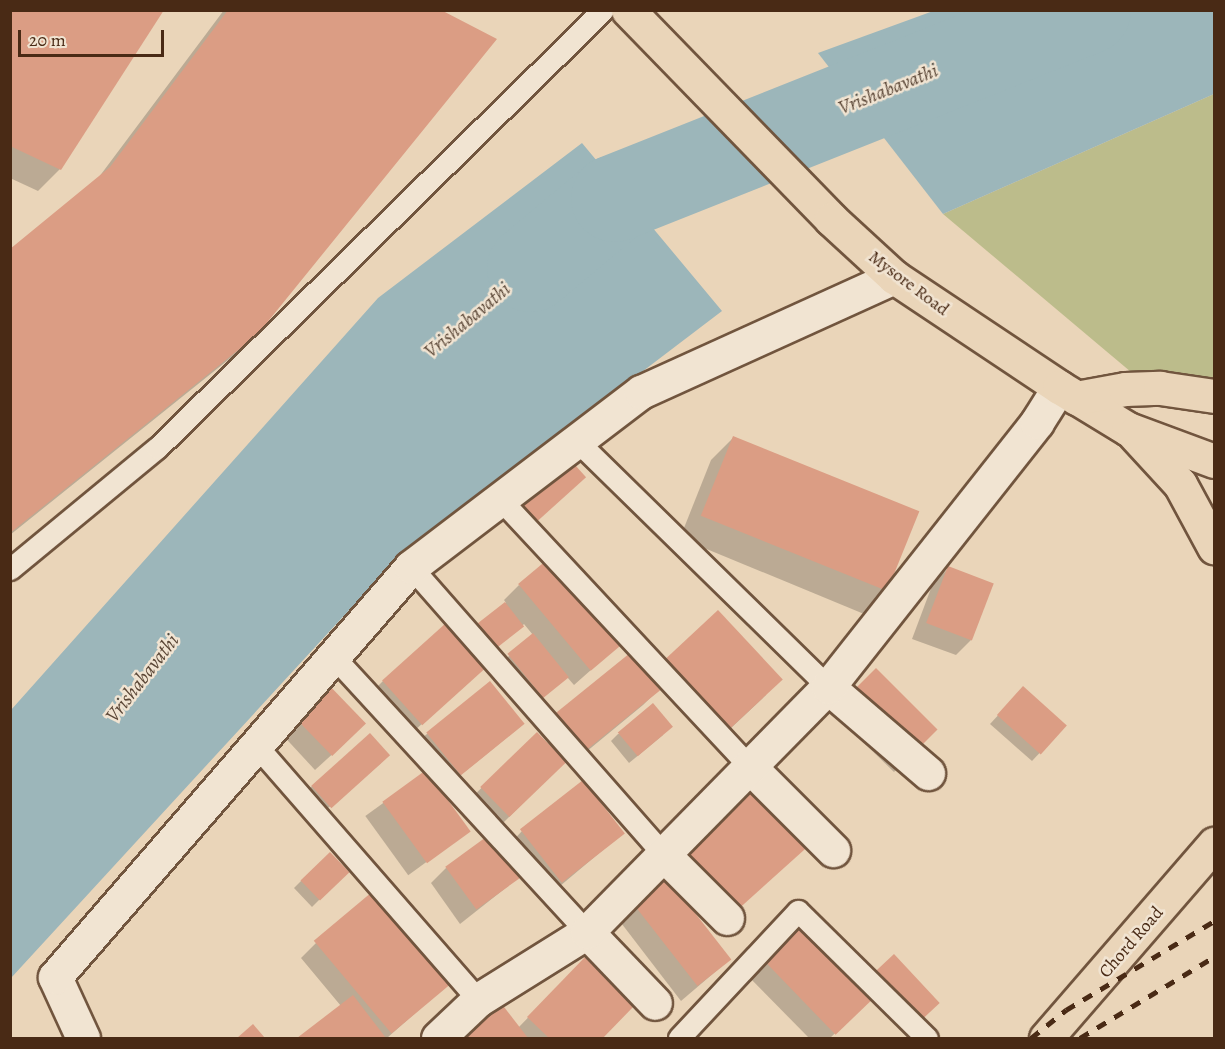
<!DOCTYPE html>
<html>
<head>
<meta charset="utf-8">
<style>
  body { margin:0 }
  #map { position:relative; width:1225px; height:1049px; overflow:hidden; background:#ead5b9; font-family:Alegreya,serif }
  div>[style] { position:absolute }
  .green>* { inset:0; background:#bcbc8b }
  .water>* { inset:0; background:#9cb6ba }
  .shadow>* { inset:0; background:#0003; transform-origin:0 0 }
  .river>* { height:87px; margin:-43.5px; padding:0 43.5px; transform-origin:43.5px; border-radius:43.5px; background:#9cb6ba }
  .building>* { inset:0; background:#db9d84; transform-origin:0 0 }
  .roads { filter:drop-shadow(2px 0 #71553e) drop-shadow(-2px 0 #71553e) drop-shadow(0 2px #71553e) drop-shadow(0 -2px #71553e) }
  .lane>* { height:21px; margin:-10.5px; padding:0 10.5px; transform-origin:10.5px; border-radius:10.5px; background:#f1e4d2 }
  .street>* { height:33px; margin:-16.5px; padding:0 16.5px; transform-origin:16.5px; border-radius:16.5px; background:#f1e4d2 }
  .highway>* { height:33px; margin:-16.5px; padding:0 16.5px; transform-origin:16.5px; border-radius:16.5px; background:#ead5b9 }
  .rail>* { height:4.5px; margin-top:-2.25px; transform-origin:0; background:repeating-linear-gradient(90deg,#492a15 0 10px,transparent 0 20px) }
  span { translate:-50% -50%; white-space:nowrap; text-align:center; line-height:1.15; -webkit-text-stroke:5px #f1e4d2; paint-order:stroke }
  .street-label { font-size:18px; color:#492a15 }
  .water-label { font-size:20px; color:#5a4636; font-style:italic }
  .frame { position:absolute; inset:0; border:12px solid #492a15; pointer-events:none }
  .scale { position:absolute; left:18px; top:30px; width:146px; height:27px; box-sizing:border-box; border:3px solid #492a15; border-top:0; padding-left:8px; font-size:18px; line-height:21px; white-space:nowrap; color:#492a15; -webkit-text-stroke:4px #f1e4d2; paint-order:stroke }
</style>
</head>
<body>
<div id="map">
  <div class="green">
    <i style="clip-path:polygon(1214px 94px,1214px 410px,1150px 388px,943px 214px)"></i>
  </div>
  <div class="water">
    <i style="clip-path:polygon(936px 10px,1214px 11px,1214px 94px,943px 214px,818px 53px)"></i>
    <i style="clip-path:polygon(582px 143px,722px 311px,397px 558px,11px 978px,11px 710px,378px 298px)"></i>
  </div>
  <div class="shadow">
    <i style="clip-path:polygon(10px 10px,60px 169px,38px 191px,10px 178px)"></i>
    <i style="clip-path:polygon(224px 10px,438px 10px,256px 334px,233px 356px,10px 535px,10px 251px,96px 181px)"></i>
    <i style="clip-path:polygon(733px 438px,886px 592px,864px 614px,680px 538px,711px 460px)"></i>
    <i style="clip-path:polygon(949px 568px,971px 640px,956px 655px,912px 639px,933px 583px)"></i>
    <i style="clip-path:polygon(519px 585px,618px 646px,574px 685px,567px 677px,535px 704px,501px 663px,533px 635px,524px 624px,515px 633px,476px 628px,506px 603px,504px 600px)"></i>
    <i style="clip-path:polygon(718px 612px,766px 695px,714px 744px,653px 679px,658px 690px,643px 705px,569px 766px,565px 761px,494px 832px,466px 803px,537px 734px,554px 748px,540px 731px,556px 716px,649px 678px)"></i>
    <i style="clip-path:polygon(383px 681px,468px 683px,405px 739px,368px 696px)"></i>
    <i style="clip-path:polygon(325px 683px,349px 739px,315px 770px,278px 730px)"></i>
    <i style="left:490px;top:683px;width:53px;height:103px;rotate:51deg"></i>
    <i style="clip-path:polygon(1016px 696px,1065px 726px,1032px 761px,990px 724px)"></i>
    <i style="clip-path:polygon(834px 714px,936px 729px,894px 772px)"></i>
    <i style="clip-path:polygon(618px 734px,663px 735px,629px 763px,611px 741px)"></i>
    <i style="clip-path:polygon(370px 735px,381px 763px,321px 814px,303px 794px)"></i>
    <i style="left:426px;top:772px;width:73px;height:75px;rotate:54deg"></i>
    <i style="clip-path:polygon(522px 831px,623px 833px,547px 897px,507px 847px)"></i>
    <i style="clip-path:polygon(446px 868px,522px 875px,460px 924px,431px 883px)"></i>
    <i style="clip-path:polygon(347px 872px,312px 907px,294px 888px,301px 881px)"></i>
    <i style="clip-path:polygon(630px 899px,729px 960px,681px 1001px,615px 915px)"></i>
    <i style="clip-path:polygon(316px 943px,448px 984px,387px 1038px,299px 1038px,341px 1006px,301px 958px)"></i>
    <i style="clip-path:polygon(586px 958px,633px 1005px,601px 1038px,457px 1038px,518px 1028px)"></i>
    <i style="clip-path:polygon(761px 958px,871px 999px,830px 1038px,809px 1038px,746px 974px)"></i>
  </div>
  <div class="river">
    <i style="left:530px;top:268px;width:109px;rotate:-39.8deg"></i>
    <i style="left:614px;top:198px;width:509px;rotate:-21.68deg"></i>
  </div>
  <div class="building">
    <i style="clip-path:polygon(10px 10px,164px 10px,61px 170px,10px 146px)"></i>
    <i style="clip-path:polygon(228px 10px,441px 10px,497px 39px,257px 335px,10px 533px,10px 249px,110px 167px)"></i>
    <i style="left:733px;top:436px;width:201px;height:86px;rotate:22deg"></i>
    <i style="left:566px;top:455px;width:30px;height:69px;rotate:48deg"></i>
    <i style="left:548px;top:559px;width:113px;height:39px;rotate:50deg"></i>
    <i style="left:948px;top:566px;width:49px;height:61px;rotate:21deg"></i>
    <i style="left:505px;top:602px;width:31px;height:39px;rotate:52deg"></i>
    <i style="left:718px;top:610px;width:95px;height:73px;rotate:47deg"></i>
    <i style="left:446px;top:623px;width:60px;height:86px;rotate:48deg"></i>
    <i style="left:533px;top:633px;width:57px;height:33px;rotate:51deg"></i>
    <i style="left:630px;top:653px;width:48px;height:97px;rotate:51deg"></i>
    <i style="left:876px;top:668px;width:87px;height:40px;rotate:45deg"></i>
    <i style="left:325px;top:681px;width:59px;height:47px;rotate:46deg"></i>
    <i style="left:490px;top:681px;width:55px;height:82px;rotate:51deg"></i>
    <i style="left:1023px;top:686px;width:59px;height:39px;rotate:42deg"></i>
    <i style="left:653px;top:703px;width:31px;height:46px;rotate:50deg"></i>
    <i style="left:537px;top:732px;width:42px;height:79px;rotate:46deg"></i>
    <i style="left:370px;top:733px;width:30px;height:79px;rotate:48deg"></i>
    <i style="left:426px;top:770px;width:76px;height:54px;rotate:54deg"></i>
    <i style="left:583px;top:780px;width:68px;height:80px;rotate:52deg"></i>
    <i style="left:752px;top:781px;width:86px;height:102px;rotate:48deg"></i>
    <i style="left:493px;top:832px;width:53px;height:59px;rotate:54deg"></i>
    <i style="left:330px;top:852px;width:28px;height:41px;rotate:46deg"></i>
    <i style="left:663px;top:872px;width:111px;height:43px;rotate:52deg"></i>
    <i style="left:372px;top:892px;width:121px;height:76px;rotate:50deg"></i>
    <i style="left:798px;top:921px;width:108px;height:52px;rotate:46deg"></i>
    <i style="left:894px;top:954px;width:67px;height:27px;rotate:47deg"></i>
    <i style="clip-path:polygon(586px 956px,635px 1005px,603px 1038px,549px 1038px,527px 1017px)"></i>
    <i style="clip-path:polygon(353px 995px,386px 1038px,297px 1038px)"></i>
    <i style="clip-path:polygon(501px 1003px,528px 1038px,455px 1038px)"></i>
    <i style="clip-path:polygon(253px 1024px,265px 1038px,237px 1038px)"></i>
  </div>
  <div class="roads">
    <div class="lane">
      <i style="left:575px;top:439px;width:354px;rotate:44.4deg"></i>
      <i style="left:500px;top:499px;width:365px;rotate:47deg"></i>
      <i style="left:411px;top:567px;width:383px;rotate:48.7deg"></i>
      <i style="left:10px;top:569px;width:190px;rotate:-39.5deg"></i>
      <i style="left:157px;top:448px;width:625px;rotate:-44.48deg"></i>
      <i style="left:334px;top:657px;width:374px;rotate:47.4deg"></i>
      <i style="left:255px;top:744px;width:340px;rotate:48.9deg"></i>
      <i style="left:679px;top:1038px;width:174px;rotate:-46.9deg"></i>
      <i style="left:798px;top:911px;width:181px;rotate:44.6deg"></i>
    </div>
    <div class="street">
      <i style="left:828px;top:687px;width:132px;rotate:40.7deg"></i>
      <i style="left:749px;top:766px;width:119px;rotate:45deg"></i>
      <i style="left:664px;top:855px;width:89px;rotate:45deg"></i>
      <i style="left:587px;top:932px;width:98px;rotate:46.2deg"></i>
      <i style="left:83px;top:1038px;width:67px;rotate:-114.7deg"></i>
      <i style="left:55px;top:977px;width:543px;rotate:-49.03deg"></i>
      <i style="left:411px;top:567px;width:289px;rotate:-37.3deg"></i>
      <i style="left:641px;top:392px;width:278px;rotate:-24.4deg"></i>
      <i style="left:438px;top:1038px;width:55px;rotate:-43.5deg"></i>
      <i style="left:478px;top:1000px;width:128px;rotate:-32deg"></i>
      <i style="left:587px;top:932px;width:344px;rotate:-45.5deg"></i>
      <i style="left:828px;top:687px;width:337px;rotate:-51.7deg"></i>
      <i style="left:1037px;top:422px;width:41px;rotate:-57.8deg"></i>
    </div>
    <div class="highway">
      <i style="left:628px;top:10px;width:291px;rotate:45.8deg"></i>
      <i style="left:831px;top:219px;width:86px;rotate:42.6deg"></i>
      <i style="left:894px;top:277px;width:198px;rotate:33.7deg"></i>
      <i style="left:1059px;top:387px;width:81px;rotate:31.3deg"></i>
      <i style="left:1128px;top:429px;width:92px;rotate:20.4deg"></i>
      <i style="left:1076px;top:398px;width:50px;rotate:-10.4deg"></i>
      <i style="left:1125px;top:389px;width:35px;rotate:-2deg"></i>
      <i style="left:1160px;top:388px;width:55px;rotate:8.4deg"></i>
      <i style="left:1134px;top:434px;width:68px;rotate:47.4deg"></i>
      <i style="left:1180px;top:484px;width:72px;rotate:61.6deg"></i>
      <i style="left:1046px;top:1038px;width:257px;rotate:-49.1deg"></i>
    </div>
  </div>
  <div class="rail">
    <i style="left:1031px;top:1038px;width:45px;rotate:-38.7deg"></i>
    <i style="left:1066px;top:1010px;width:173px;rotate:-31deg"></i>
    <i style="left:1080px;top:1038px;width:157px;rotate:-31.2deg"></i>
  </div>
  <div class="street-label">
    <span style="left:909px;top:283px;rotate:37deg">Mysore Road</span>
    <span style="left:1131px;top:942px;rotate:-49deg">Chord Road</span>
  </div>
  <div class="water-label">
    <span style="left:888px;top:89px;rotate:-22deg">Vrishabavathi</span>
    <span style="left:467px;top:320px;rotate:-40deg">Vrishabavathi</span>
    <span style="left:142px;top:678px;rotate:-52deg">Vrishabavathi</span>
  </div>
  <div class="frame"></div>
  <div class="scale">20 m</div>
</div>
</body>
</html>
